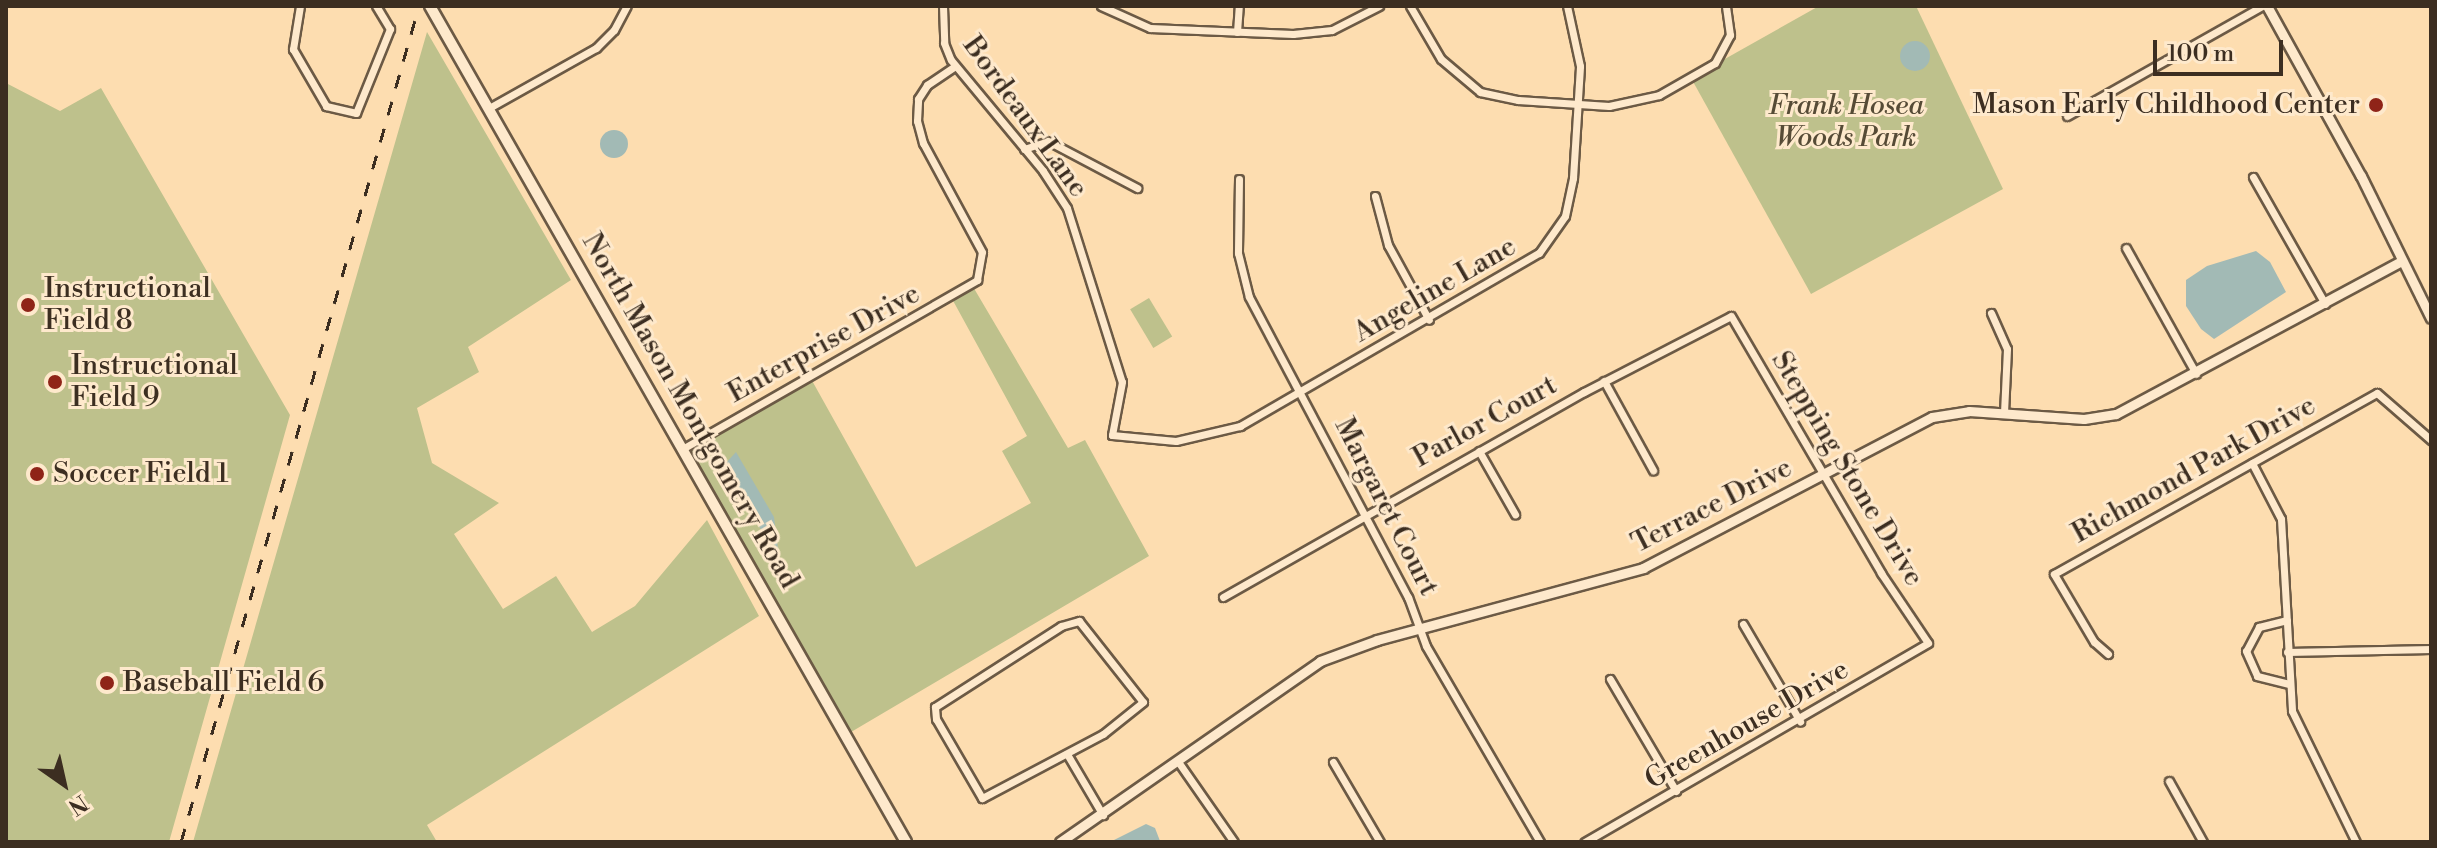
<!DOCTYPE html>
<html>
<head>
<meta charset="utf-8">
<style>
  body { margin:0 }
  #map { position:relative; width:2437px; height:848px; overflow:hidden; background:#fdddb0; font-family:"Libre Bodoni",serif }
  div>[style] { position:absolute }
  .green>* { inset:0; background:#bec18c; transform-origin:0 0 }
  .water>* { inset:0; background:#a2bab5 }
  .round { border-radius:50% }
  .roads { filter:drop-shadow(2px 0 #6c5a45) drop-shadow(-2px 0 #6c5a45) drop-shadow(0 2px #6c5a45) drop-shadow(0 -2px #6c5a45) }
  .minor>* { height:7px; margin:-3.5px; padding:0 3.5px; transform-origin:3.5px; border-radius:3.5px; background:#fee9cc }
  .tertiary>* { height:9px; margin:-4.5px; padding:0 4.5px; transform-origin:4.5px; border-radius:4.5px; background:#fee9cc }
  .secondary>* { height:10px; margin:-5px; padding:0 5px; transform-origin:5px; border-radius:5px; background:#fee9cc }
  .rail>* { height:3px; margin-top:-1.5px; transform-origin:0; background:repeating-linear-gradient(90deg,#3c2e21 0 14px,transparent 0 28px) }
  .dots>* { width:22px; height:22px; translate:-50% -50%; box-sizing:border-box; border:4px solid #fee9cc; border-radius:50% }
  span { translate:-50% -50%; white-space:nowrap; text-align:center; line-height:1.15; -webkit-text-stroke:6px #fee9cc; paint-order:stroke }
  .poi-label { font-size:28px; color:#3c2e21 }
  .right { translate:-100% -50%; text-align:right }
  .left { translate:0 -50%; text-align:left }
  .park-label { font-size:28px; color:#564b36; font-style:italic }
  .street-label { font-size:28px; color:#3c2e21 }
  .frame { position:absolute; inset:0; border:8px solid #3c2e21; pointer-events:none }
  .north { position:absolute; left:24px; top:744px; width:80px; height:80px; -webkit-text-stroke:6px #fee9cc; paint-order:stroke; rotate:146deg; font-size:22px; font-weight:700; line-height:32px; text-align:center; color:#3c2e21 }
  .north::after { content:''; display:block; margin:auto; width:28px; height:36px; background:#3c2e21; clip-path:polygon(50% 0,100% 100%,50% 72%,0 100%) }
  .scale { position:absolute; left:2153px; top:40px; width:130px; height:36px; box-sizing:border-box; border:4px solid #3c2e21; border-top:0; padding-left:10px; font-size:24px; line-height:28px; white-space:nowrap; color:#3c2e21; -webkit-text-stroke:6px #fee9cc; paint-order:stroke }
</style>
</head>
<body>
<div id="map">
  <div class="green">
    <i style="clip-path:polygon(1819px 6px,1916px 6px,2003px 189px,1811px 294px,1691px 78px)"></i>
    <i style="clip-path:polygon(427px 32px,571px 280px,468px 347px,479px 372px,417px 408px,432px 463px,499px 503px,454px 534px,503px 609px,556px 576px,592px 632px,635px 606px,707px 520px,759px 616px,427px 825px,437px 842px,193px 842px)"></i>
    <i style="clip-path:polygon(6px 83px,60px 111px,101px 88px,290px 415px,169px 842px,6px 842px)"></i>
    <i style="clip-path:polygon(972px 285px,1068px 448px,1085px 440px,1149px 556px,846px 735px,684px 448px,810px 377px,916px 567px,1031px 503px,1002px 451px,1027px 436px,951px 297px)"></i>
    <i style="left:1149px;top:298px;width:45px;height:22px;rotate:59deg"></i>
  </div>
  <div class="water">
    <i class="round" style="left:1900px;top:41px;width:30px;height:30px"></i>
    <i class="round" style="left:600px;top:130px;width:28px;height:28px"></i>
    <i style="clip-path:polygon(2256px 251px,2270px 262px,2286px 292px,2214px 339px,2201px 329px,2186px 306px,2186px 280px,2207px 266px)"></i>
    <i style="clip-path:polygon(736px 452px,774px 517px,778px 549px,760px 528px,725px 464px)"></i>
    <i style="clip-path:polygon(1146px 824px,1155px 828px,1160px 841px,1110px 842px)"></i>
  </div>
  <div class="roads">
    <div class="minor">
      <i style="left:300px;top:6px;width:44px;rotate:99.2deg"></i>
      <i style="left:293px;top:49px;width:66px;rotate:59.9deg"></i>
      <i style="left:326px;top:106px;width:31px;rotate:13deg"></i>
      <i style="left:356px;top:113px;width:91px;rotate:-68deg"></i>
      <i style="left:390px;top:29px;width:27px;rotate:-121deg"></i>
      <i style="left:943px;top:6px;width:37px;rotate:88deg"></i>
      <i style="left:944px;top:43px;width:18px;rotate:68deg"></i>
      <i style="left:951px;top:60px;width:144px;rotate:50.3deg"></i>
      <i style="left:1043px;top:171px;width:44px;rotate:57deg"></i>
      <i style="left:1067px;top:208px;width:182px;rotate:72.5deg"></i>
      <i style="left:1122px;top:382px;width:54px;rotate:100.7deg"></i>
      <i style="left:1112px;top:435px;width:64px;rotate:5.4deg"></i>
      <i style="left:1176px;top:441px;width:66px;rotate:-13.2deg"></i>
      <i style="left:1240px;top:426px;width:345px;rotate:-30.1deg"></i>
      <i style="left:1539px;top:253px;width:45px;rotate:-54.9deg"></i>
      <i style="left:1565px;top:216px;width:39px;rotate:-78deg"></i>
      <i style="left:1573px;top:178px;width:112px;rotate:-86.4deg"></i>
      <i style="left:1580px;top:66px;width:61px;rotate:-102.2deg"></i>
      <i style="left:1101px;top:6px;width:54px;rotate:24.2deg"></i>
      <i style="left:1150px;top:28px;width:143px;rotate:2.4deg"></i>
      <i style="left:1293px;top:34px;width:39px;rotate:-6deg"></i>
      <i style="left:1332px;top:30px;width:53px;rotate:-27.1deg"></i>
      <i style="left:1410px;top:6px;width:61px;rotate:59.7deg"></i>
      <i style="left:1441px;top:59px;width:51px;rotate:40.2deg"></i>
      <i style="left:1480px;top:92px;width:39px;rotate:12deg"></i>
      <i style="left:1518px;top:100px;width:91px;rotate:3.8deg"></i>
      <i style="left:1609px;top:106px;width:51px;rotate:-12.4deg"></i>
      <i style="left:1659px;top:95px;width:64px;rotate:-29.7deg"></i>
      <i style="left:1715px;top:63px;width:32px;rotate:-62deg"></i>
      <i style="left:1730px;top:35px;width:29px;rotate:-98deg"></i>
      <i style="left:1237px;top:32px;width:26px;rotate:-86deg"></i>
      <i style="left:489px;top:108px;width:123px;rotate:-29.3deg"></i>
      <i style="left:596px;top:48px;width:25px;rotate:-45deg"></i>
      <i style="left:614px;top:30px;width:27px;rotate:-62deg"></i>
      <i style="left:2067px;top:116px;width:224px;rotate:-29.4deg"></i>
      <i style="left:1024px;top:149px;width:25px;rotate:-18deg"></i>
      <i style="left:1048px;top:141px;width:101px;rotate:27.8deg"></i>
      <i style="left:2253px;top:177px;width:146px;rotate:60.4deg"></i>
      <i style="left:1239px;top:179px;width:74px;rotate:90.8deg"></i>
      <i style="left:1238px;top:253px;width:45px;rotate:76deg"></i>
      <i style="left:1249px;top:297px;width:340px;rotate:62.1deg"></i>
      <i style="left:1408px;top:597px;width:52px;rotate:69.8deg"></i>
      <i style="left:1426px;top:646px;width:227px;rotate:59.8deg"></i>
      <i style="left:1375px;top:196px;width:51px;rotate:75.1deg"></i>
      <i style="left:1388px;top:245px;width:85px;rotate:61.3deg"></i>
      <i style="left:2126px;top:248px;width:144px;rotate:60.9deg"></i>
      <i style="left:1991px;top:313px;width:39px;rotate:66deg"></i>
      <i style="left:2007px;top:349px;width:64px;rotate:92.7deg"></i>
      <i style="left:1604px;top:381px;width:102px;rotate:61.2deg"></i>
      <i style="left:684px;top:448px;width:338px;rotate:-29.8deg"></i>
      <i style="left:977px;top:280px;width:28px;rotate:-80deg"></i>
      <i style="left:982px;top:252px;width:124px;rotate:-118.4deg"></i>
      <i style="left:923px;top:143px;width:23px;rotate:-105deg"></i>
      <i style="left:917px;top:121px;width:22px;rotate:-87deg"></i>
      <i style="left:918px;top:99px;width:17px;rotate:-57deg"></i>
      <i style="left:927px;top:85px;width:34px;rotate:-34deg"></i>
      <i style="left:1479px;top:451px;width:73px;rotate:60.3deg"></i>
      <i style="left:2252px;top:463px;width:63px;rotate:62.6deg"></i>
      <i style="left:2281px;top:519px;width:192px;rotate:86.7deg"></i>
      <i style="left:2292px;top:711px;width:146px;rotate:64deg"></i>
      <i style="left:1223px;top:597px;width:415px;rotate:-29.6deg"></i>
      <i style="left:1584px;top:392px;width:165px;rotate:-27.3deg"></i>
      <i style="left:1731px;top:316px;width:298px;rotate:59.7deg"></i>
      <i style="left:1881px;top:573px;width:84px;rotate:56.1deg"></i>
      <i style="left:1928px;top:643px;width:397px;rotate:149.9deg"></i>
      <i style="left:2287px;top:620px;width:29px;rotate:166deg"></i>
      <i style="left:2259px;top:627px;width:27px;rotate:118deg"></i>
      <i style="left:2246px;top:651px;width:27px;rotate:66deg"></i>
      <i style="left:2257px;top:676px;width:32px;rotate:14deg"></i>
      <i style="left:1079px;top:621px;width:103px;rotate:51.7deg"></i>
      <i style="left:1143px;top:702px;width:51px;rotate:141.3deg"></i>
      <i style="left:1103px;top:734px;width:137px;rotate:152.1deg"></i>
      <i style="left:982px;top:798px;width:91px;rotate:-120.2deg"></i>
      <i style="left:936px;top:719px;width:12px;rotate:-95deg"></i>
      <i style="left:935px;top:707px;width:150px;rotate:-32.7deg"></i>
      <i style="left:1061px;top:626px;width:19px;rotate:-16deg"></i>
      <i style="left:1743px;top:624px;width:113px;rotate:59.6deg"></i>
      <i style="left:2287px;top:652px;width:144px;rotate:-1.2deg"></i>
      <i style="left:2108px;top:654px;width:18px;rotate:-139deg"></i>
      <i style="left:2094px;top:642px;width:79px;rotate:-120.5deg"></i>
      <i style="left:2054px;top:574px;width:370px;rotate:-29.3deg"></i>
      <i style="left:2377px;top:393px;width:72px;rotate:41deg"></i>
      <i style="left:1610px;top:679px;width:130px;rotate:59.5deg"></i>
      <i style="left:1067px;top:754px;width:71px;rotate:59.5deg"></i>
      <i style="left:1333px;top:762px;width:93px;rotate:59.6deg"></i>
      <i style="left:1179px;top:763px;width:96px;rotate:55.2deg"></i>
      <i style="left:2169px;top:781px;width:70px;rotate:60.9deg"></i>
    </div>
    <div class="tertiary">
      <i style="left:2267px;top:6px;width:194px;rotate:61.1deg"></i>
      <i style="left:2361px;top:176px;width:158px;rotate:63.8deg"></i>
      <i style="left:1060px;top:842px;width:317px;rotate:-34.8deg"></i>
      <i style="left:1320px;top:661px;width:61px;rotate:-20.2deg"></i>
      <i style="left:1377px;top:640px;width:276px;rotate:-15.1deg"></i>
      <i style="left:1643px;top:568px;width:326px;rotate:-27.6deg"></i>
      <i style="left:1932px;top:417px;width:37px;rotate:-9deg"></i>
      <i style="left:1969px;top:411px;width:115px;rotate:4deg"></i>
      <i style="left:2084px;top:419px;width:32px;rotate:-9deg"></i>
      <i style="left:2116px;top:414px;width:321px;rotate:-28.2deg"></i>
    </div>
    <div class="secondary">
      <i style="left:430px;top:6px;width:962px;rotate:60.34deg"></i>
    </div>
  </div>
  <div class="rail">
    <i style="left:181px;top:842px;width:869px;rotate:-74.11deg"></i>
  </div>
  <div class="dots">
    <i style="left:2376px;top:105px;background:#8f2418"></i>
    <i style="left:28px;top:305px;background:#8f2418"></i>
    <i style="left:55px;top:382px;background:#8f2418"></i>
    <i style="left:37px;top:474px;background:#8f2418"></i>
    <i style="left:107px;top:683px;background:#8f2418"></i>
  </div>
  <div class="poi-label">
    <span class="right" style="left:2360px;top:105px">Mason Early Childhood Center</span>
    <span class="left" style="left:44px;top:305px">Instructional<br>Field 8</span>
    <span class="left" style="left:71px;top:382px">Instructional<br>Field 9</span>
    <span class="left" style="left:53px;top:474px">Soccer Field 1</span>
    <span class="left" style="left:123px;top:683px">Baseball Field 6</span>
  </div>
  <div class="park-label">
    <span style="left:1846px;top:122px">Frank Hosea<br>Woods Park</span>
  </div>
  <div class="street-label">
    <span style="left:1025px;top:117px;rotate:54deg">Bordeaux Lane</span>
    <span style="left:1435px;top:290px;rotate:-30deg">Angeline Lane</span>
    <span style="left:824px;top:344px;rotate:-29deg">Enterprise Drive</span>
    <span style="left:690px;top:411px;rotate:60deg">North Mason Montgomery Road</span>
    <span style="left:1485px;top:422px;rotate:-29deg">Parlor Court</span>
    <span style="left:1847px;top:469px;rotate:59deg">Stepping Stone Drive</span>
    <span style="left:2194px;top:470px;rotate:-29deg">Richmond Park Drive</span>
    <span style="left:1712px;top:506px;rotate:-27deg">Terrace Drive</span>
    <span style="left:1386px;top:507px;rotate:63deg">Margaret Court</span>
    <span style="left:1747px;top:725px;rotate:-30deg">Greenhouse Drive</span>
  </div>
  <div class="frame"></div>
  <div class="north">N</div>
  <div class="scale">100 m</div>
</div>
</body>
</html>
